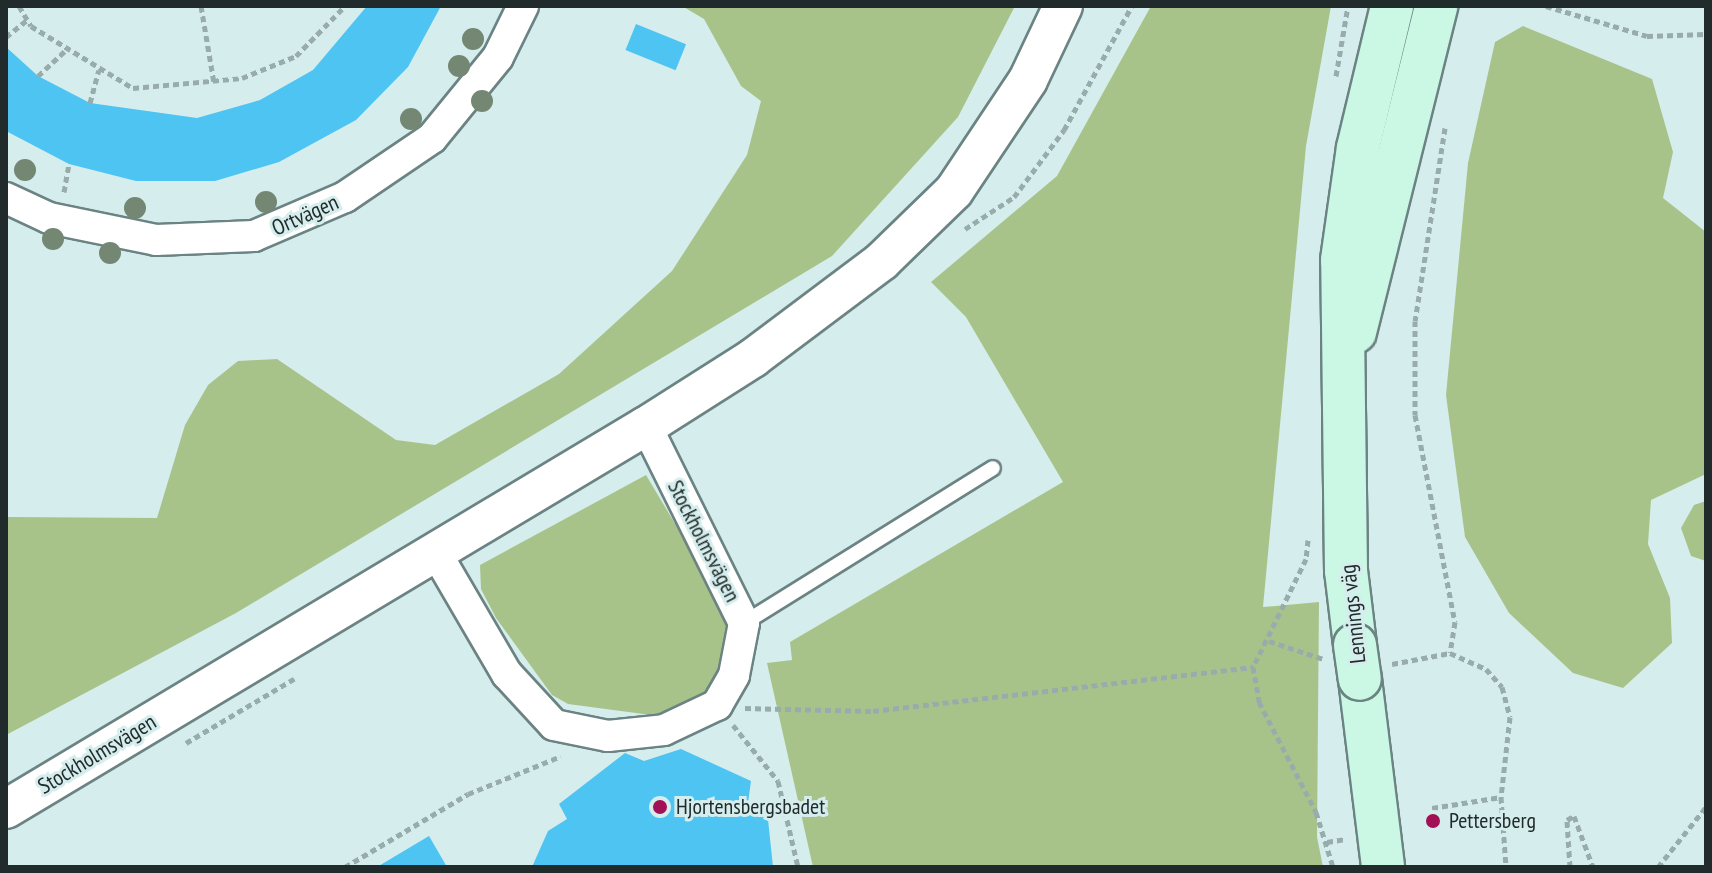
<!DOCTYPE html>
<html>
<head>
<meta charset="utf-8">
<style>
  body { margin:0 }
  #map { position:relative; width:1712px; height:873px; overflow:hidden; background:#d5eded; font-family:"PT Sans Narrow",sans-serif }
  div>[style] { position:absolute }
  .green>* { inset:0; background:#a8c38a }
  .building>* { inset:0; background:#4dc4f2; transform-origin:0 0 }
  .path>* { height:5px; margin-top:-2.5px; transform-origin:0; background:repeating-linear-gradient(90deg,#99acac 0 6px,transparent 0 10px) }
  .roads { filter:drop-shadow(2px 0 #6c8383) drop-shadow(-2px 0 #6c8383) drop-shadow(0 2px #6c8383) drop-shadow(0 -2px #6c8383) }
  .service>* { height:14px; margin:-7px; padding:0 7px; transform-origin:7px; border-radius:7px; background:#fff }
  .minor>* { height:30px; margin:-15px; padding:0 15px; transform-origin:15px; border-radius:15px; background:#fff }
  .tertiary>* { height:38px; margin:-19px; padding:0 19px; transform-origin:19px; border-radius:19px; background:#fff }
  .secondary>* { height:42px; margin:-21px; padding:0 21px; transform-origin:21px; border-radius:21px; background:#caf8e5 }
  .bridges { filter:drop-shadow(2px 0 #6c8383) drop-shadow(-2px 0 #6c8383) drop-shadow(0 2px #6c8383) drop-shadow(0 -2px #6c8383) }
  .secondary-bridge>* { height:42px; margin:-21px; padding:0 21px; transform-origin:21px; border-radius:21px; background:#caf8e5 }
  .trees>* { width:22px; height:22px; margin:-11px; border-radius:50%; background:#748773 }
  .dots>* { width:22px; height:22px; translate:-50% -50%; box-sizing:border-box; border:4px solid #d5eded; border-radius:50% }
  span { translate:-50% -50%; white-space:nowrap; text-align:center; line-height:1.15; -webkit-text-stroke:6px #d5eded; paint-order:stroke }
  .street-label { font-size:22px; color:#222b2b }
  .poi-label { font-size:22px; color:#222b2b }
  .left { translate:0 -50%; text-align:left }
  .frame { position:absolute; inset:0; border:8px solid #222b2b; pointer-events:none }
</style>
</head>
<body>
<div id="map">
  <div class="green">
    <i style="clip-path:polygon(682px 6px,1015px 6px,958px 117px,832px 256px,236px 613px,6px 735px,6px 517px,157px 518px,185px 425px,208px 385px,238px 361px,277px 359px,396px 440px,435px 445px,559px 374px,672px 271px,747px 155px,761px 101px,741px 86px,704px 19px)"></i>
    <i style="clip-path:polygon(1151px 6px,1331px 6px,1306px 146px,1263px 607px,1319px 602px,1317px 837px,1323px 867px,813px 867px,767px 663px,792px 660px,790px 642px,1063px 482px,966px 317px,931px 282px,1057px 176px)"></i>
    <i style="clip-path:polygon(1523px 26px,1652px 79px,1673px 152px,1663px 198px,1706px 232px,1706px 474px,1651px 500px,1648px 544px,1670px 598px,1672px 643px,1623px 688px,1573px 673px,1509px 613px,1465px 537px,1446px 395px,1468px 163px,1495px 42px)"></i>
    <i style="clip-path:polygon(646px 475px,746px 643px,728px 684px,683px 709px,651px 715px,568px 704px,552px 695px,496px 618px,481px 589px,480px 565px)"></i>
    <i style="clip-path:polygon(1706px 501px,1706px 561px,1691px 556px,1681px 528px,1694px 505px)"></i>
  </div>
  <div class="building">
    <i style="clip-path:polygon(367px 6px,441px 6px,408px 67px,356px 120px,279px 162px,215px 181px,136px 181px,69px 164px,6px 131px,6px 47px,38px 76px,90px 103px,197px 118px,260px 100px,313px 70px)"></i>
    <i style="left:636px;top:24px;width:54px;height:28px;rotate:22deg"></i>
    <i style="clip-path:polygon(681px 749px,751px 781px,748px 803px,767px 810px,773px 867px,532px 867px,548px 831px,567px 819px,559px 804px,625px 753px,644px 761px)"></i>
    <i style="clip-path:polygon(429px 836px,447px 867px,377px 867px)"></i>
  </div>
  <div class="path">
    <i style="left:19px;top:6px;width:23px;rotate:59deg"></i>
    <i style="left:31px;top:26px;width:119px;rotate:31.3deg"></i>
    <i style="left:133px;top:88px;width:109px;rotate:-5.2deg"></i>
    <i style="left:242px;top:78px;width:58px;rotate:-22.2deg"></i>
    <i style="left:296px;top:56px;width:70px;rotate:-45.6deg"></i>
    <i style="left:201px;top:6px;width:78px;rotate:80.4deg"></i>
    <i style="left:1546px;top:6px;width:105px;rotate:16.5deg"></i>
    <i style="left:1647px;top:36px;width:59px;rotate:-1.9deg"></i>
    <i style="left:6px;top:37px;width:27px;rotate:-39deg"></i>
    <i style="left:38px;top:76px;width:38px;rotate:-43deg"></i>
    <i style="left:1336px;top:76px;width:71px;rotate:-80.3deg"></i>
    <i style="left:90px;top:103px;width:34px;rotate:-75deg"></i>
    <i style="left:1445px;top:128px;width:195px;rotate:98.8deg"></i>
    <i style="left:1415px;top:321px;width:94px;rotate:90deg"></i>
    <i style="left:1415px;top:415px;width:211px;rotate:79.1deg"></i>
    <i style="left:1455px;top:622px;width:31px;rotate:99deg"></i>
    <i style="left:1450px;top:653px;width:39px;rotate:24deg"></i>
    <i style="left:1486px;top:669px;width:24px;rotate:48deg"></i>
    <i style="left:1502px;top:687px;width:31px;rotate:75deg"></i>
    <i style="left:1510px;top:717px;width:81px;rotate:96.4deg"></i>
    <i style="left:1501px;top:797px;width:70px;rotate:85.9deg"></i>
    <i style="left:64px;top:192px;width:28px;rotate:-80deg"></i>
    <i style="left:965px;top:229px;width:59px;rotate:-33.1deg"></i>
    <i style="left:1014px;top:197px;width:84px;rotate:-53.3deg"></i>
    <i style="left:1064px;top:130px;width:141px;rotate:-61.3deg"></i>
    <i style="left:1308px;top:540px;width:19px;rotate:96deg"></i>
    <i style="left:1306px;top:559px;width:120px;rotate:116.1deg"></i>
    <i style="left:1253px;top:667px;width:36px;rotate:80deg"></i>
    <i style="left:1259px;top:702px;width:124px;rotate:62.6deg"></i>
    <i style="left:1316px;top:812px;width:58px;rotate:72.8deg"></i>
    <i style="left:1269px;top:641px;width:57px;rotate:18.4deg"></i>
    <i style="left:1392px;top:664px;width:59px;rotate:-10.7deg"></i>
    <i style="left:745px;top:708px;width:128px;rotate:1.3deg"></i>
    <i style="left:873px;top:711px;width:383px;rotate:-6.6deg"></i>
    <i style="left:733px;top:725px;width:72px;rotate:51.2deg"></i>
    <i style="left:778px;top:781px;width:88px;rotate:76.9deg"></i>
    <i style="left:186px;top:743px;width:126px;rotate:-30.7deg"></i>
    <i style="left:1432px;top:808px;width:70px;rotate:-9.1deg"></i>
    <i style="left:1327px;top:842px;width:19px;rotate:-9deg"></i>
    <i style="left:345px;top:867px;width:143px;rotate:-30.7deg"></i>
    <i style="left:468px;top:794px;width:100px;rotate:-22.2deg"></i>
    <i style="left:1570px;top:867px;width:47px;rotate:-93.7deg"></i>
    <i style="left:1567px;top:820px;width:8px;rotate:-30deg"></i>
    <i style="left:1574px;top:816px;width:54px;rotate:69.6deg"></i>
    <i style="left:1658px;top:867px;width:77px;rotate:-51.3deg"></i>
  </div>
  <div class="roads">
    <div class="service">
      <i style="left:744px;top:623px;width:293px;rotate:-31.9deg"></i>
    </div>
    <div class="minor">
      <i style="left:6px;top:198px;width:47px;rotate:24.9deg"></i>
      <i style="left:49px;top:218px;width:109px;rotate:11.6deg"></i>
      <i style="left:156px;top:240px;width:98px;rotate:-2.3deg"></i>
      <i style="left:254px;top:236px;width:99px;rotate:-23.2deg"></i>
      <i style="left:345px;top:197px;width:105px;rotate:-34.1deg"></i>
      <i style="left:432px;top:138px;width:104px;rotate:-50.8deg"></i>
      <i style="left:498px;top:57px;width:57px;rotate:-63.9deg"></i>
      <i style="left:435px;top:551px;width:143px;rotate:59.7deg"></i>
      <i style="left:507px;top:674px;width:69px;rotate:47.3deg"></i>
      <i style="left:554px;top:725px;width:55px;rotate:11.5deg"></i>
      <i style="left:608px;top:736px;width:56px;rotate:-6.1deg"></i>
      <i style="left:664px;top:730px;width:59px;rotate:-25.3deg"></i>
      <i style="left:717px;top:705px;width:34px;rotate:-60deg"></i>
      <i style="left:734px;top:675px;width:53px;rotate:-79.1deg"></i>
      <i style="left:744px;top:623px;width:220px;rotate:-116.4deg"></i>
    </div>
    <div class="tertiary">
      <i style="left:6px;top:809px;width:746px;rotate:-30.9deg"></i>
      <i style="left:646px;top:426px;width:127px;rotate:-32.4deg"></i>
      <i style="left:753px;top:358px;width:161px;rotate:-36.9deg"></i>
      <i style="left:882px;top:261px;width:100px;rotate:-44.2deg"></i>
      <i style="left:954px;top:191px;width:133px;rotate:-56.3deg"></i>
      <i style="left:1028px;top:80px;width:82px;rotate:-64.7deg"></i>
    </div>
    <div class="secondary">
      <i style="left:1355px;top:332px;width:336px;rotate:-76deg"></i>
      <i style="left:1355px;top:645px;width:75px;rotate:-96.9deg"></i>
      <i style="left:1346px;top:571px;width:311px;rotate:-90.7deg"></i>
      <i style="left:1342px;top:260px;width:113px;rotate:-81.9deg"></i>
      <i style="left:1358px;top:148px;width:146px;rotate:-76.5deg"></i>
      <i style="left:1360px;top:679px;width:189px;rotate:83deg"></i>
    </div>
  </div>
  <div class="bridges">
    <div class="secondary-bridge">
      <i style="left:1355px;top:645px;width:34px;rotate:82deg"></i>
    </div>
  </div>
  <div class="trees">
    <i style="left:473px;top:39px"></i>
    <i style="left:459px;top:66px"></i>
    <i style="left:482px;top:101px"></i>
    <i style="left:411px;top:119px"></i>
    <i style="left:25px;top:170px"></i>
    <i style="left:266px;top:202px"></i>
    <i style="left:135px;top:208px"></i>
    <i style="left:53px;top:239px"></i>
    <i style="left:110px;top:253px"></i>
  </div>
  <div class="dots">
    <i style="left:660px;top:807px;background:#a21055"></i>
    <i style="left:1433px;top:821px;background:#a21055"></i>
  </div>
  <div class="street-label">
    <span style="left:305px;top:215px;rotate:-24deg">Ortvägen</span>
    <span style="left:704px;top:541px;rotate:63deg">Stockholmsvägen</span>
    <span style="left:1353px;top:614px;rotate:-96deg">Lennings väg</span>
    <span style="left:97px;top:754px;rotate:-31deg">Stockholmsvägen</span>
  </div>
  <div class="poi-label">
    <span class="left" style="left:676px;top:807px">Hjortensbergsbadet</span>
    <span class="left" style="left:1449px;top:821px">Pettersberg</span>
  </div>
  <div class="frame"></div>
</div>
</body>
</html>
